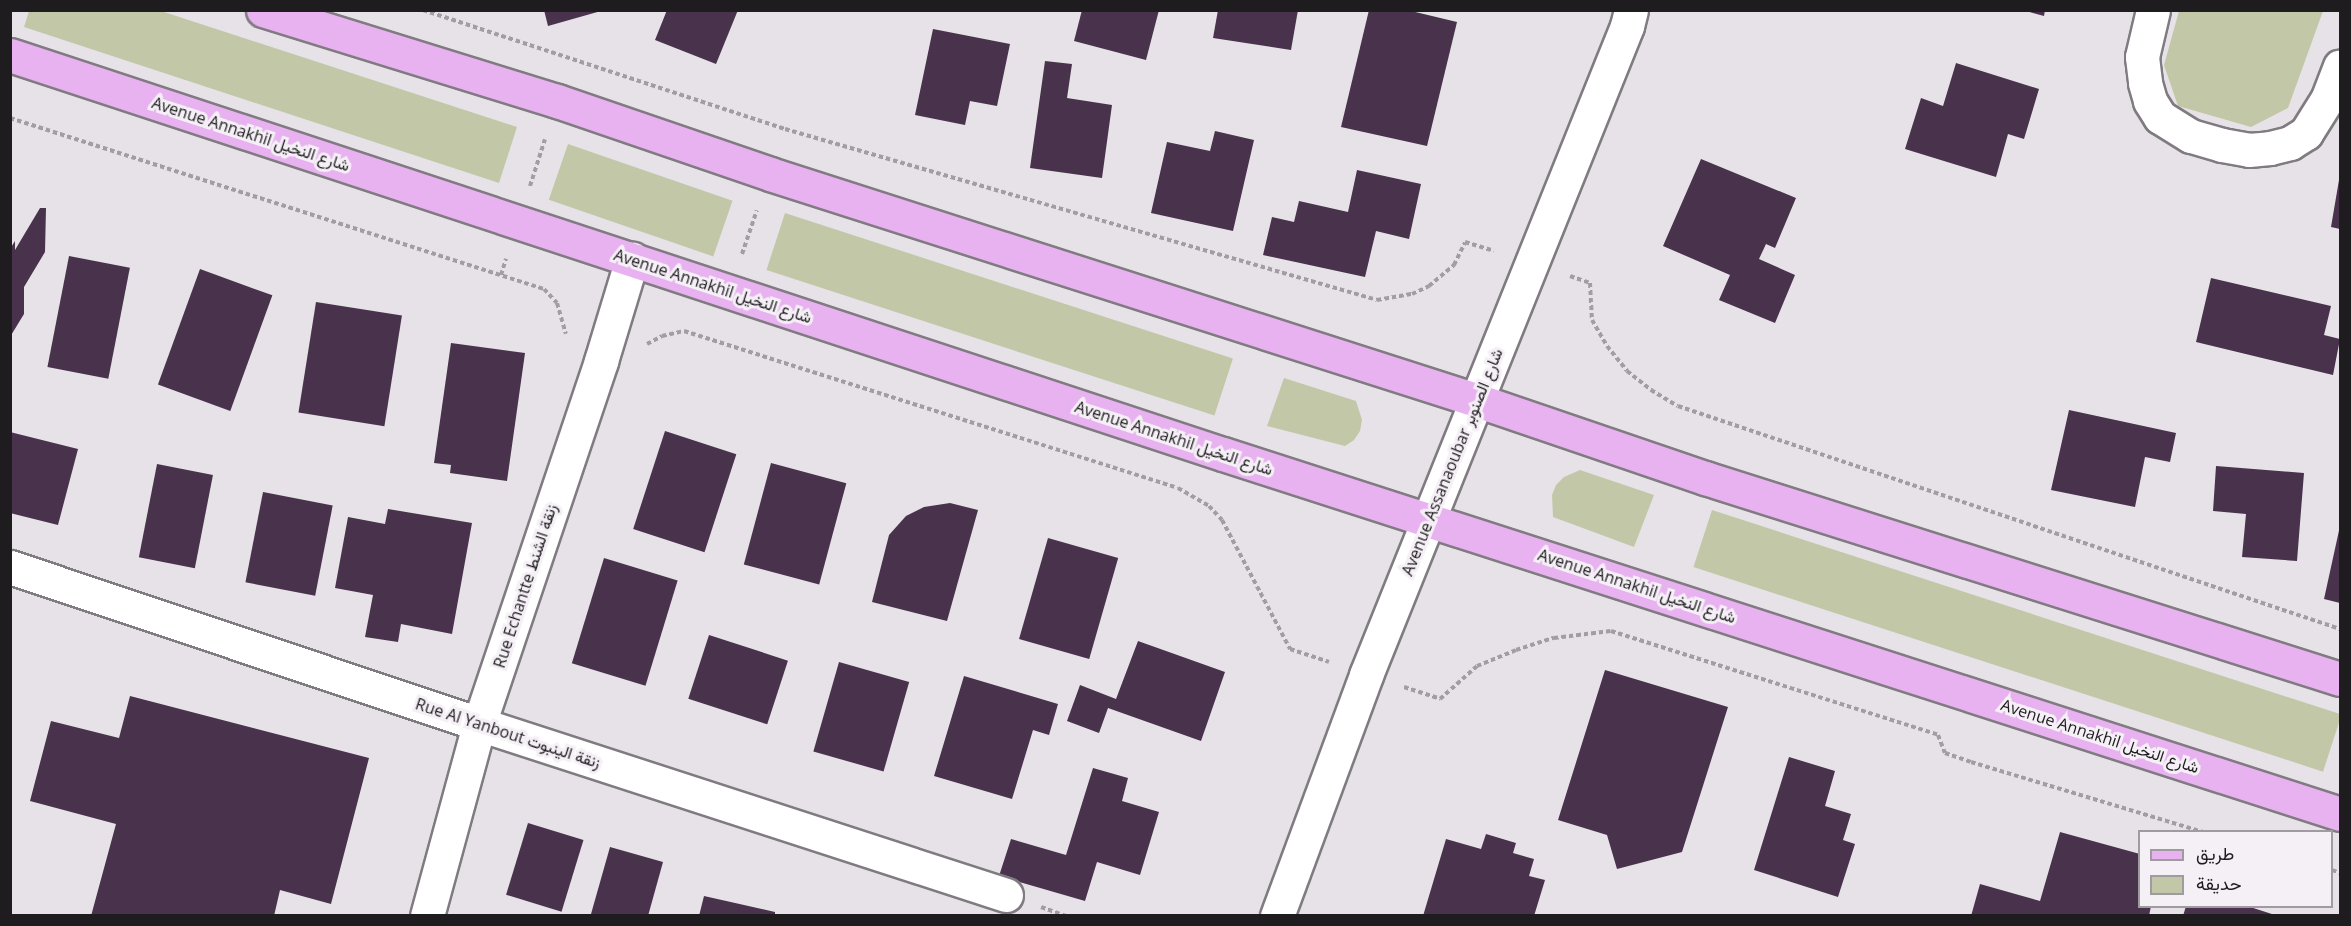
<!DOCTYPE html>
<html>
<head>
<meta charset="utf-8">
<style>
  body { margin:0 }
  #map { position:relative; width:2351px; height:926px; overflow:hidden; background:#e7e2e8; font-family:"Open Sans",Vazirmatn,sans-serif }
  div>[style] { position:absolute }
  .green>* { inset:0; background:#c2c8a7; transform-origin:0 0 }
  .building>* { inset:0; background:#48324c; transform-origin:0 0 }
  .path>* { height:4px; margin-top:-2px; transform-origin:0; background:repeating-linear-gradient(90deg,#a19da2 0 4.5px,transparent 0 7.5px) }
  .roads { filter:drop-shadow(2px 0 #807b81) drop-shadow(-2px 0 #807b81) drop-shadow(0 2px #807b81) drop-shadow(0 -2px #807b81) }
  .minor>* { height:33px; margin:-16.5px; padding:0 16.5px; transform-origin:16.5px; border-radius:16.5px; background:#fff }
  .tertiary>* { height:33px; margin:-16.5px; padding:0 16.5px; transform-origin:16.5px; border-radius:16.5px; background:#fff }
  .primary>* { height:33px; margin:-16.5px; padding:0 16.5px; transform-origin:16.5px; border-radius:16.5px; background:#e8b2f1 }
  span { translate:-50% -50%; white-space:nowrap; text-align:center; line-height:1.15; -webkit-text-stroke:6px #f5eff6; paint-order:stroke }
  .street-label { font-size:16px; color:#1e1c1f }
  .frame { position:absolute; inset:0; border:12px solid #1e1c1f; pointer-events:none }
  .legend { position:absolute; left:2138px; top:830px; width:195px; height:78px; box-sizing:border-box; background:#f5eff6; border:2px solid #9f9ba0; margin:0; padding:8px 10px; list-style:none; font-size:18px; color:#1e1c1f }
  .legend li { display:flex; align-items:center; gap:12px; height:30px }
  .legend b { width:30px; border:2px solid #9f9ba0 }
</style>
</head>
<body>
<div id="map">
  <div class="green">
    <i style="clip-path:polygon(29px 11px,161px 11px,517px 127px,499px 183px,24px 27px)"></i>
    <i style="clip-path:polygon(2179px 11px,2323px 11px,2288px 108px,2251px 127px,2178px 106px,2164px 65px)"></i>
    <i style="left:568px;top:144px;width:174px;height:59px;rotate:19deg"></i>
    <i style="left:785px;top:213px;width:471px;height:60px;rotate:18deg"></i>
    <i style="clip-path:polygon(1284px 378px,1356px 401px,1362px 420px,1360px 431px,1354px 440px,1345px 446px,1267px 426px)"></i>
    <i style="clip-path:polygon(1580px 470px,1654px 495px,1634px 547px,1553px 517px,1552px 495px,1556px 485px,1564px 477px)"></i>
    <i style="left:1712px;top:510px;width:662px;height:60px;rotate:18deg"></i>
  </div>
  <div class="building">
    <i style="clip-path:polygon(544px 10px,601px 10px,601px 11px,548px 26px)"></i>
    <i style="clip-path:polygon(667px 10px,738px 10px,716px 64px,655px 40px)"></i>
    <i style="clip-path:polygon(1082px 10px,1159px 10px,1146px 60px,1074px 41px)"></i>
    <i style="clip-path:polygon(1218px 10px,1298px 10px,1291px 50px,1213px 38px)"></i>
    <i style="clip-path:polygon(1369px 10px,1407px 10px,1457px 22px,1427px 146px,1341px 127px)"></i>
    <i style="clip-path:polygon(2022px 10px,2045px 10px,2044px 16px)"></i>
    <i style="clip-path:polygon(933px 29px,1010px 44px,997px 106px,970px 101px,965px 125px,915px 115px)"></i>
    <i style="clip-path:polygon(1045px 61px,1072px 64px,1067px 98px,1112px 105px,1102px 178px,1030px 168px)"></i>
    <i style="clip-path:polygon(1956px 63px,2039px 89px,2024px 139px,2008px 134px,1996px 177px,1905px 149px,1921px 98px,1943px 106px)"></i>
    <i style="clip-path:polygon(1215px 131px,1254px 140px,1233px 231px,1151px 213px,1167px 142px,1210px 151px)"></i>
    <i style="clip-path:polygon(1701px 159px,1796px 198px,1775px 248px,1766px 244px,1759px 259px,1795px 275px,1775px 323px,1719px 300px,1730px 275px,1663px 246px)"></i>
    <i style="clip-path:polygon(1357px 170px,1421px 184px,1409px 239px,1376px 231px,1365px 277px,1263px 255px,1272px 217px,1294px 222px,1299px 201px,1348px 212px)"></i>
    <i style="clip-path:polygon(2339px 180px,2340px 180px,2340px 229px,2331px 227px)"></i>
    <i style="clip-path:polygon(40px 208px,46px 208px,45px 252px,24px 287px,24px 314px,10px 337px,10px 249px,15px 241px,15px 250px)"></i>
    <i style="left:69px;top:256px;width:62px;height:113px;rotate:11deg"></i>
    <i style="left:200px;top:269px;width:77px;height:123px;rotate:20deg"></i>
    <i style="clip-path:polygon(2211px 278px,2331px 306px,2324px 335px,2340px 339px,2333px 375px,2196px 342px)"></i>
    <i style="left:316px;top:302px;width:87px;height:112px;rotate:9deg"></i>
    <i style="clip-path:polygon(451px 343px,525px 353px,507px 481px,450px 473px,451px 465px,434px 463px)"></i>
    <i style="clip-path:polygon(2069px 410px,2176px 433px,2170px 462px,2145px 457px,2135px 507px,2051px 490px)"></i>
    <i style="left:665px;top:431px;width:75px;height:103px;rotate:18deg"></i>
    <i style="clip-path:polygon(10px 432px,78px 449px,58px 525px,10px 513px)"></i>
    <i style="left:771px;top:463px;width:78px;height:105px;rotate:15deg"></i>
    <i style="left:157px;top:464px;width:57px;height:95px;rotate:11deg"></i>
    <i style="clip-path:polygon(2216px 466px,2304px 473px,2297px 561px,2242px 557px,2246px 514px,2213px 511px)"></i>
    <i style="left:263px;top:492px;width:71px;height:92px;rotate:11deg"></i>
    <i style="clip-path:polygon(950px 503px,978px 510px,947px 621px,872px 602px,889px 535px,906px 516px,924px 507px)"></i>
    <i style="clip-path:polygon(388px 509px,472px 523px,452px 634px,401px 624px,398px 642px,365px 637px,373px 595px,335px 588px,348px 517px,385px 524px)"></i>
    <i style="clip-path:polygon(2340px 526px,2340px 603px,2324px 599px)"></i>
    <i style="left:1048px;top:538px;width:73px;height:105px;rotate:16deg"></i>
    <i style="left:604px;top:558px;width:77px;height:110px;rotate:17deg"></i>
    <i style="left:709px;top:635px;width:83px;height:67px;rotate:18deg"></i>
    <i style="clip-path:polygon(1138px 641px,1225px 672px,1201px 741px,1108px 708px,1099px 733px,1067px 721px,1080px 685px,1116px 699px)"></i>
    <i style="left:839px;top:662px;width:73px;height:93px;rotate:16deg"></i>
    <i style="clip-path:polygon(1605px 670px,1728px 707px,1682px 852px,1617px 869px,1607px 835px,1558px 820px)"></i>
    <i style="clip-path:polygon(964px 676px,1058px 704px,1049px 735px,1033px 730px,1012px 799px,934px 776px)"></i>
    <i style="clip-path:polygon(130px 696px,369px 758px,331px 904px,280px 890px,274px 916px,91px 916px,116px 824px,30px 801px,51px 721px,119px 738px)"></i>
    <i style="clip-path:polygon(1789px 757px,1835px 771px,1825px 806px,1851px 814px,1843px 840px,1855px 844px,1838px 897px,1754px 870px)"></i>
    <i style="clip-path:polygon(1093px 768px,1128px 778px,1122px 801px,1159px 812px,1140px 875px,1097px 862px,1085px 901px,999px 876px,1011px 839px,1066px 855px)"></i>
    <i style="left:528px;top:823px;width:58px;height:75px;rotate:17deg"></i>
    <i style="clip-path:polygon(2060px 832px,2140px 854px,2140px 906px,2151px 906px,2149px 916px,1971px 916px,1980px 884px,2040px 901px)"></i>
    <i style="clip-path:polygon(1486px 834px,1516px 843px,1513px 853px,1534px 859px,1529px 876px,1545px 880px,1534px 916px,1423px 916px,1446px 839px,1481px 849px)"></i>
    <i style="clip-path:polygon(610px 847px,663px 862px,648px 916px,591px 914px)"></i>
    <i style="clip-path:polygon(704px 896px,775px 912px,775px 916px,699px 916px)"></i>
    <i style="clip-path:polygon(2186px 906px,2247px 906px,2275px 915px,2183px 916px)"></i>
  </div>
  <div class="path">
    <i style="left:423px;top:10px;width:381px;rotate:18.2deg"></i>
    <i style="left:785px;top:129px;width:616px;rotate:16.11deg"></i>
    <i style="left:1377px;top:300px;width:36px;rotate:-10deg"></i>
    <i style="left:1412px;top:294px;width:19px;rotate:-25deg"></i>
    <i style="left:1429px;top:286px;width:33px;rotate:-40deg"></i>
    <i style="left:1454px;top:265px;width:25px;rotate:-64deg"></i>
    <i style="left:1465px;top:242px;width:30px;rotate:17deg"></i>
    <i style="left:10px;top:118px;width:561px;rotate:17.76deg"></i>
    <i style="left:544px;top:289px;width:19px;rotate:47deg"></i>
    <i style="left:557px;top:303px;width:32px;rotate:74deg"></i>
    <i style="left:530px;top:186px;width:49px;rotate:-72.3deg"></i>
    <i style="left:742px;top:254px;width:46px;rotate:-71.2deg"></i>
    <i style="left:501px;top:275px;width:17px;rotate:-73deg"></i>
    <i style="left:1570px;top:276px;width:21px;rotate:19deg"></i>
    <i style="left:1590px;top:283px;width:37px;rotate:87deg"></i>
    <i style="left:1592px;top:320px;width:30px;rotate:60deg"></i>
    <i style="left:1607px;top:346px;width:32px;rotate:51deg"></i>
    <i style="left:1627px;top:371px;width:31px;rotate:38deg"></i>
    <i style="left:1651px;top:390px;width:31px;rotate:31deg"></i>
    <i style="left:1678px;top:406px;width:699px;rotate:18.62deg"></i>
    <i style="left:647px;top:344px;width:17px;rotate:-28deg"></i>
    <i style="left:662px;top:336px;width:23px;rotate:-13deg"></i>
    <i style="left:684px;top:331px;width:518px;rotate:17.63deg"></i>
    <i style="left:1178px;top:488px;width:36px;rotate:30deg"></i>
    <i style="left:1209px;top:506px;width:19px;rotate:47deg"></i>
    <i style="left:1222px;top:520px;width:146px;rotate:62.2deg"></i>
    <i style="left:1290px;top:649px;width:41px;rotate:18.4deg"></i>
    <i style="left:1404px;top:687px;width:38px;rotate:18deg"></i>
    <i style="left:1440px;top:699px;width:50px;rotate:-41.7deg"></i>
    <i style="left:1477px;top:666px;width:42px;rotate:-22.3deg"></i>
    <i style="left:1516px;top:650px;width:40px;rotate:-18deg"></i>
    <i style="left:1554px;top:638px;width:57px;rotate:-7deg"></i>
    <i style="left:1611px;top:631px;width:343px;rotate:17.6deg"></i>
    <i style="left:1938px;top:735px;width:19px;rotate:69deg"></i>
    <i style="left:1945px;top:753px;width:28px;rotate:19deg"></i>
    <i style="left:1971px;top:762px;width:242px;rotate:16.8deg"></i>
    <i style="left:2332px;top:870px;width:9px;rotate:21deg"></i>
    <i style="left:1041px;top:907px;width:27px;rotate:20deg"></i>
  </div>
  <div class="roads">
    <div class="minor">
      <i style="left:2153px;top:10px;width:48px;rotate:103.2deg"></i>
      <i style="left:2142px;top:57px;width:26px;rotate:83deg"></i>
      <i style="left:2145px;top:83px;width:19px;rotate:74deg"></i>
      <i style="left:2150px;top:101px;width:19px;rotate:58deg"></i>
      <i style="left:2160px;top:117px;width:36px;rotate:32deg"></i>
      <i style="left:2191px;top:136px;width:32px;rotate:16deg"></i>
      <i style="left:2222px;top:145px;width:27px;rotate:10deg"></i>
      <i style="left:2249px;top:150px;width:21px;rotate:-5deg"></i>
      <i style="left:2270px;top:148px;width:21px;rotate:-14deg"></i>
      <i style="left:2290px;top:143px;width:19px;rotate:-32deg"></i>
      <i style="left:2306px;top:133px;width:39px;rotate:-58deg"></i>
      <i style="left:2327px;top:100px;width:36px;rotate:-69deg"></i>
      <i style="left:10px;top:567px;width:495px;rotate:18.5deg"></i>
      <i style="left:479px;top:724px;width:554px;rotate:17.98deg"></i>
      <i style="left:427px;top:916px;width:199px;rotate:-74.8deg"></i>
      <i style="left:479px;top:724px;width:383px;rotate:-71.4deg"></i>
      <i style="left:601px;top:361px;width:107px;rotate:-73.1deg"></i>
    </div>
    <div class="tertiary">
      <i style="left:1277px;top:916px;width:257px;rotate:-69.7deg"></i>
      <i style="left:1366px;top:675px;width:700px;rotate:-68.09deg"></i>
      <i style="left:1627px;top:26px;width:16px;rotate:-76deg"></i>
    </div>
    <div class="primary">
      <i style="left:263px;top:10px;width:308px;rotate:17.2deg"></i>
      <i style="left:557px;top:101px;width:225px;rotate:18.9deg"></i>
      <i style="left:770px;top:174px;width:741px;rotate:17.75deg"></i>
      <i style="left:1476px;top:400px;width:242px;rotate:18.8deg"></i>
      <i style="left:1705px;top:478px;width:666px;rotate:17.56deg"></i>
      <i style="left:10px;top:55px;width:1277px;rotate:18.21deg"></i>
      <i style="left:1223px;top:454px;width:1174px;rotate:17.86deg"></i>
    </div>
  </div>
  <div class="street-label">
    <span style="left:251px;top:134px;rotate:18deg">Avenue Annakhil شارع النخيل</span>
    <span style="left:713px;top:286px;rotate:18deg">Avenue Annakhil شارع النخيل</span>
    <span style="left:1174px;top:438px;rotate:18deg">Avenue Annakhil شارع النخيل</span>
    <span style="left:1452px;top:462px;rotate:-68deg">Avenue Assanaoubar شارع الصنوبر</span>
    <span style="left:525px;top:586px;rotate:-72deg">Rue Echantte زنقة الشنط</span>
    <span style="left:1637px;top:586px;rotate:18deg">Avenue Annakhil شارع النخيل</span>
    <span style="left:508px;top:733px;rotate:18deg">Rue Al Yanbout زنقة الينبوت</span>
    <span style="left:2100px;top:736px;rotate:18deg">Avenue Annakhil شارع النخيل</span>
  </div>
  <div class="frame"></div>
  <ul class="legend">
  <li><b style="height:8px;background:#e8b2f1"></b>طريق</li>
  <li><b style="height:16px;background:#c2c8a7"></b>حديقة</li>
  </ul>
</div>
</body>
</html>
